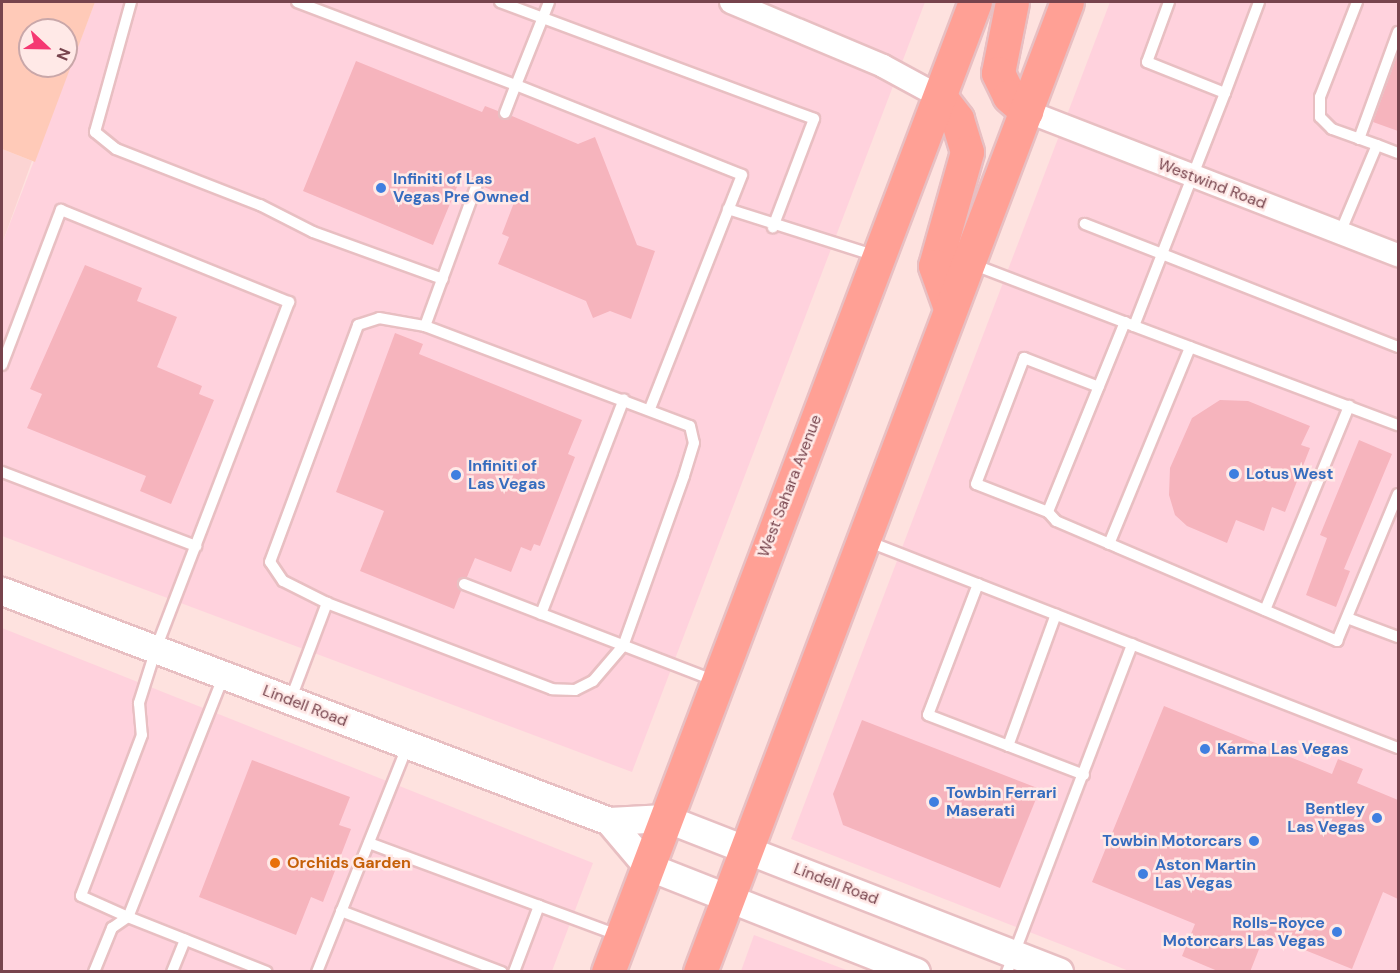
<!DOCTYPE html>
<html>
<head>
<meta charset="utf-8">
<style>
  body { margin:0 }
  #map { position:relative; width:1400px; height:973px; overflow:hidden; background:#fee2df; font-family:"DM Sans",sans-serif }
  div>[style] { position:absolute }
  .residential>* { inset:0; background:#fcd4d3 }
  .commercial>* { inset:0; background:#ffd2dd }
  .sand>* { inset:0; background:#ffcab8 }
  .building>* { inset:0; background:#f6b4bd }
  .roads { filter:drop-shadow(2px 0 #e8bfc2) drop-shadow(-2px 0 #e8bfc2) drop-shadow(0 2px #e8bfc2) drop-shadow(0 -2px #e8bfc2) }
  .service>* { height:10px; margin:-5px; padding:0 5px; transform-origin:5px; border-radius:5px; background:#fff }
  .minor>* { height:22px; margin:-11px; padding:0 11px; transform-origin:11px; border-radius:11px; background:#fff }
  .tertiary>* { height:27px; margin:-13.5px; padding:0 13.5px; transform-origin:13.5px; border-radius:13.5px; background:#fff }
  .primary>* { height:33px; margin:-16.5px; padding:0 16.5px; transform-origin:16.5px; border-radius:16.5px; background:#ffa095 }
  .dots>* { width:16px; height:16px; translate:-50% -50%; box-sizing:border-box; border:3px solid #ffe9e7; border-radius:50% }
  span { translate:-50% -50%; white-space:nowrap; text-align:center; line-height:1.15; -webkit-text-stroke:5px #ffe9e7; paint-order:stroke }
  .shop-label { font-size:16px; color:#366cbe; font-weight:700 }
  .left { translate:0 -50%; text-align:left }
  .right { translate:-100% -50%; text-align:right }
  .street-label { font-size:16px; color:#77444d }
  .food-label { font-size:16px; color:#c56008; font-weight:700 }
  .frame { position:absolute; inset:0; border:3px solid #77444d; pointer-events:none }
  .north { position:absolute; left:18px; top:18px; width:60px; height:60px; box-sizing:border-box; background:#ffe9e7; border:2px solid #c9a7a9; border-radius:50%; rotate:112deg; font-size:16px; font-weight:700; line-height:24px; text-align:center; color:#77444d }
  .north::after { content:''; display:block; margin:auto; width:21px; height:27px; background:#f53872; clip-path:polygon(50% 0,100% 100%,50% 72%,0 100%) }
</style>
</head>
<body>
<div id="map">
  <div class="residential">
    <i style="clip-path:polygon(2px 149px,32px 161px,2px 244px)"></i>
  </div>
  <div class="commercial">
    <i style="clip-path:polygon(95px 2px,925px 2px,632px 772px,2px 536px,2px 244px)"></i>
    <i style="clip-path:polygon(1110px 2px,1398px 2px,1398px 971px,1129px 971px,791px 839px)"></i>
    <i style="clip-path:polygon(2px 628px,593px 863px,552px 971px,2px 971px)"></i>
    <i style="clip-path:polygon(754px 935px,849px 971px,741px 971px)"></i>
  </div>
  <div class="sand">
    <i style="clip-path:polygon(evenodd,2px 2px,95px 2px,35px 162px,2px 149px,2px 2px,30px 30px,66px 30px,66px 66px,30px 66px,30px 30px)"></i>
  </div>
  <div class="building">
    <i style="clip-path:polygon(1398px 53px,1398px 131px,1373px 122px)"></i>
    <i style="clip-path:polygon(356px 61px,482px 112px,485px 106px,498px 111px,503px 120px,512px 116px,578px 144px,595px 137px,637px 245px,655px 251px,631px 319px,610px 311px,593px 318px,586px 301px,498px 264px,509px 237px,502px 234px,515px 200px,484px 187px,480px 177px,461px 177px,433px 245px,303px 191px)"></i>
    <i style="clip-path:polygon(85px 265px,142px 288px,137px 301px,177px 317px,157px 367px,202px 386px,199px 394px,214px 400px,171px 504px,140px 491px,146px 476px,27px 428px,42px 394px,30px 389px)"></i>
    <i style="clip-path:polygon(395px 333px,423px 344px,419px 354px,582px 420px,568px 454px,575px 457px,540px 546px,534px 544px,531px 551px,521px 547px,511px 572px,475px 558px,467px 577px,457px 581px,461px 591px,454px 609px,360px 571px,384px 511px,336px 492px)"></i>
    <i style="clip-path:polygon(1220px 400px,1248px 401px,1310px 426px,1301px 445px,1310px 448px,1285px 512px,1272px 507px,1264px 531px,1236px 520px,1227px 543px,1187px 526px,1175px 515px,1169px 495px,1170px 468px,1192px 418px)"></i>
    <i style="clip-path:polygon(1359px 440px,1392px 454px,1344px 569px,1350px 571px,1336px 607px,1306px 595px,1327px 538px,1320px 535px)"></i>
    <i style="clip-path:polygon(1164px 706px,1332px 774px,1338px 759px,1363px 769px,1357px 783px,1398px 800px,1398px 899px,1383px 892px,1352px 969px,1265px 934px,1250px 972px,1220px 972px,1182px 956px,1195px 924px,1092px 882px)"></i>
    <i style="clip-path:polygon(862px 720px,1040px 789px,1000px 888px,843px 825px,833px 794px)"></i>
    <i style="clip-path:polygon(252px 760px,350px 797px,339px 825px,351px 829px,323px 902px,311px 897px,296px 935px,199px 897px)"></i>
  </div>
  <div class="roads">
    <div class="service">
      <i style="left:131px;top:2px;width:135px;rotate:105.5deg"></i>
      <i style="left:95px;top:132px;width:27px;rotate:39deg"></i>
      <i style="left:116px;top:149px;width:155px;rotate:21.3deg"></i>
      <i style="left:260px;top:205px;width:59px;rotate:27deg"></i>
      <i style="left:313px;top:232px;width:138px;rotate:19.9deg"></i>
      <i style="left:297px;top:2px;width:234px;rotate:20.8deg"></i>
      <i style="left:516px;top:85px;width:89px;rotate:-68.3deg"></i>
      <i style="left:500px;top:2px;width:335px;rotate:20.4deg"></i>
      <i style="left:814px;top:119px;width:116px;rotate:110.8deg"></i>
      <i style="left:1169px;top:2px;width:64px;rotate:110.1deg"></i>
      <i style="left:1147px;top:62px;width:84px;rotate:21.7deg"></i>
      <i style="left:1225px;top:93px;width:173px;rotate:111.4deg"></i>
      <i style="left:1162px;top:254px;width:254px;rotate:21.5deg"></i>
      <i style="left:1225px;top:93px;width:97px;rotate:-69.5deg"></i>
      <i style="left:505px;top:113px;width:30px;rotate:-69deg"></i>
      <i style="left:516px;top:85px;width:243px;rotate:21.7deg"></i>
      <i style="left:742px;top:175px;width:251px;rotate:111.5deg"></i>
      <i style="left:1359px;top:139px;width:114px;rotate:-70deg"></i>
      <i style="left:1377px;top:145px;width:22px;rotate:21deg"></i>
      <i style="left:728px;top:209px;width:155px;rotate:17.6deg"></i>
      <i style="left:1340px;top:233px;width:95px;rotate:-67.2deg"></i>
      <i style="left:1377px;top:145px;width:48px;rotate:-160.4deg"></i>
      <i style="left:1332px;top:129px;width:17px;rotate:-135deg"></i>
      <i style="left:1320px;top:117px;width:20px;rotate:-90deg"></i>
      <i style="left:1320px;top:97px;width:102px;rotate:-68.7deg"></i>
      <i style="left:972px;top:264px;width:173px;rotate:20.9deg"></i>
      <i style="left:1134px;top:326px;width:77px;rotate:-68.7deg"></i>
      <i style="left:1162px;top:254px;width:83px;rotate:-158.7deg"></i>
      <i style="left:379px;top:318px;width:47px;rotate:9.9deg"></i>
      <i style="left:425px;top:326px;width:283px;rotate:20.7deg"></i>
      <i style="left:690px;top:426px;width:17px;rotate:77deg"></i>
      <i style="left:694px;top:443px;width:34px;rotate:107deg"></i>
      <i style="left:684px;top:476px;width:181px;rotate:109.7deg"></i>
      <i style="left:623px;top:646px;width:46px;rotate:130.6deg"></i>
      <i style="left:593px;top:681px;width:20px;rotate:153deg"></i>
      <i style="left:575px;top:690px;width:23px;rotate:-178deg"></i>
      <i style="left:552px;top:689px;width:241px;rotate:-159.1deg"></i>
      <i style="left:327px;top:603px;width:49px;rotate:-153.4deg"></i>
      <i style="left:283px;top:581px;width:23px;rotate:-124deg"></i>
      <i style="left:270px;top:562px;width:253px;rotate:-69.6deg"></i>
      <i style="left:358px;top:325px;width:22px;rotate:-18deg"></i>
      <i style="left:1125px;top:322px;width:205px;rotate:112.1deg"></i>
      <i style="left:1048px;top:512px;width:12px;rotate:48deg"></i>
      <i style="left:1056px;top:521px;width:306px;rotate:23.1deg"></i>
      <i style="left:1337px;top:641px;width:159px;rotate:-67.5deg"></i>
      <i style="left:425px;top:326px;width:151px;rotate:-69.9deg"></i>
      <i style="left:1134px;top:326px;width:282px;rotate:20.6deg"></i>
      <i style="left:2px;top:365px;width:166px;rotate:-69.2deg"></i>
      <i style="left:61px;top:210px;width:246px;rotate:22deg"></i>
      <i style="left:289px;top:302px;width:372px;rotate:111deg"></i>
      <i style="left:156px;top:649px;width:57px;rotate:107.5deg"></i>
      <i style="left:139px;top:703px;width:32px;rotate:85deg"></i>
      <i style="left:142px;top:735px;width:172px;rotate:110.8deg"></i>
      <i style="left:81px;top:896px;width:51px;rotate:24.1deg"></i>
      <i style="left:2px;top:472px;width:208px;rotate:20.9deg"></i>
      <i style="left:1048px;top:512px;width:77px;rotate:-158.7deg"></i>
      <i style="left:976px;top:484px;width:135px;rotate:-69.1deg"></i>
      <i style="left:1024px;top:358px;width:80px;rotate:21.1deg"></i>
      <i style="left:867px;top:541px;width:570px;rotate:21.3deg"></i>
      <i style="left:1109px;top:544px;width:213px;rotate:-67.6deg"></i>
      <i style="left:464px;top:584px;width:270px;rotate:21.1deg"></i>
      <i style="left:978px;top:584px;width:140px;rotate:110.9deg"></i>
      <i style="left:928px;top:715px;width:167px;rotate:21deg"></i>
      <i style="left:1265px;top:610px;width:221px;rotate:-67.6deg"></i>
      <i style="left:541px;top:614px;width:230px;rotate:-68.9deg"></i>
      <i style="left:1350px;top:619px;width:51px;rotate:20.6deg"></i>
      <i style="left:224px;top:675px;width:260px;rotate:111.6deg"></i>
      <i style="left:128px;top:917px;width:149px;rotate:21.6deg"></i>
      <i style="left:290px;top:701px;width:105px;rotate:-69.3deg"></i>
      <i style="left:1008px;top:746px;width:140px;rotate:-70deg"></i>
      <i style="left:369px;top:843px;width:265px;rotate:20.3deg"></i>
      <i style="left:341px;top:911px;width:172px;rotate:20.8deg"></i>
      <i style="left:94px;top:972px;width:48px;rotate:-67.8deg"></i>
      <i style="left:112px;top:928px;width:19px;rotate:-35deg"></i>
      <i style="left:172px;top:972px;width:35px;rotate:-68deg"></i>
      <i style="left:317px;top:972px;width:245px;rotate:-68.2deg"></i>
      <i style="left:514px;top:972px;width:71px;rotate:-69.3deg"></i>
      <i style="left:1007px;top:972px;width:351px;rotate:-69.1deg"></i>
    </div>
    <div class="minor">
      <i style="left:731px;top:2px;width:165px;rotate:22.8deg"></i>
      <i style="left:883px;top:66px;width:65px;rotate:28.5deg"></i>
      <i style="left:1026px;top:111px;width:399px;rotate:21.2deg"></i>
    </div>
    <div class="tertiary">
      <i style="left:2px;top:591px;width:649px;rotate:20.75deg"></i>
      <i style="left:609px;top:821px;width:56px;rotate:-3.1deg"></i>
      <i style="left:665px;top:818px;width:423px;rotate:21.3deg"></i>
      <i style="left:609px;top:821px;width:59px;rotate:49.8deg"></i>
      <i style="left:647px;top:866px;width:289px;rotate:21.5deg"></i>
    </div>
    <div class="primary">
      <i style="left:1012px;top:2px;width:72px;rotate:101.2deg"></i>
      <i style="left:998px;top:73px;width:25px;rotate:64deg"></i>
      <i style="left:1009px;top:96px;width:23px;rotate:41deg"></i>
      <i style="left:940px;top:97px;width:28px;rotate:52deg"></i>
      <i style="left:957px;top:119px;width:34px;rotate:73deg"></i>
      <i style="left:967px;top:152px;width:118px;rotate:105.7deg"></i>
      <i style="left:935px;top:266px;width:45px;rotate:70.3deg"></i>
      <i style="left:608px;top:972px;width:1037px;rotate:-69.28deg"></i>
      <i style="left:700px;top:972px;width:1037px;rotate:-69.28deg"></i>
    </div>
  </div>
  <div class="dots">
    <i style="left:381px;top:188px;background:#3f7fe0"></i>
    <i style="left:1234px;top:474px;background:#3f7fe0"></i>
    <i style="left:456px;top:475px;background:#3f7fe0"></i>
    <i style="left:1205px;top:749px;background:#3f7fe0"></i>
    <i style="left:934px;top:802px;background:#3f7fe0"></i>
    <i style="left:1377px;top:818px;background:#3f7fe0"></i>
    <i style="left:1254px;top:841px;background:#3f7fe0"></i>
    <i style="left:275px;top:863px;background:#e8710a"></i>
    <i style="left:1143px;top:874px;background:#3f7fe0"></i>
    <i style="left:1337px;top:932px;background:#3f7fe0"></i>
  </div>
  <div class="shop-label">
    <span class="left" style="left:393px;top:188px">Infiniti of Las<br>Vegas Pre Owned</span>
    <span class="left" style="left:468px;top:475px">Infiniti of<br>Las Vegas</span>
    <span class="left" style="left:1246px;top:474px">Lotus West</span>
    <span class="left" style="left:1217px;top:749px">Karma Las Vegas</span>
    <span class="left" style="left:946px;top:802px">Towbin Ferrari<br>Maserati</span>
    <span class="right" style="left:1365px;top:818px">Bentley<br>Las Vegas</span>
    <span class="right" style="left:1242px;top:841px">Towbin Motorcars</span>
    <span class="left" style="left:1155px;top:874px">Aston Martin<br>Las Vegas</span>
    <span class="right" style="left:1325px;top:932px">Rolls-Royce<br>Motorcars Las Vegas</span>
  </div>
  <div class="street-label">
    <span style="left:1212px;top:184px;rotate:21deg">Westwind Road</span>
    <span style="left:790px;top:486px;rotate:-69deg">West Sahara Avenue</span>
    <span style="left:305px;top:706px;rotate:21deg">Lindell Road</span>
    <span style="left:836px;top:884px;rotate:21deg">Lindell Road</span>
  </div>
  <div class="food-label">
    <span class="left" style="left:287px;top:863px">Orchids Garden</span>
  </div>
  <div class="frame"></div>
  <div class="north">N</div>
</div>
</body>
</html>
